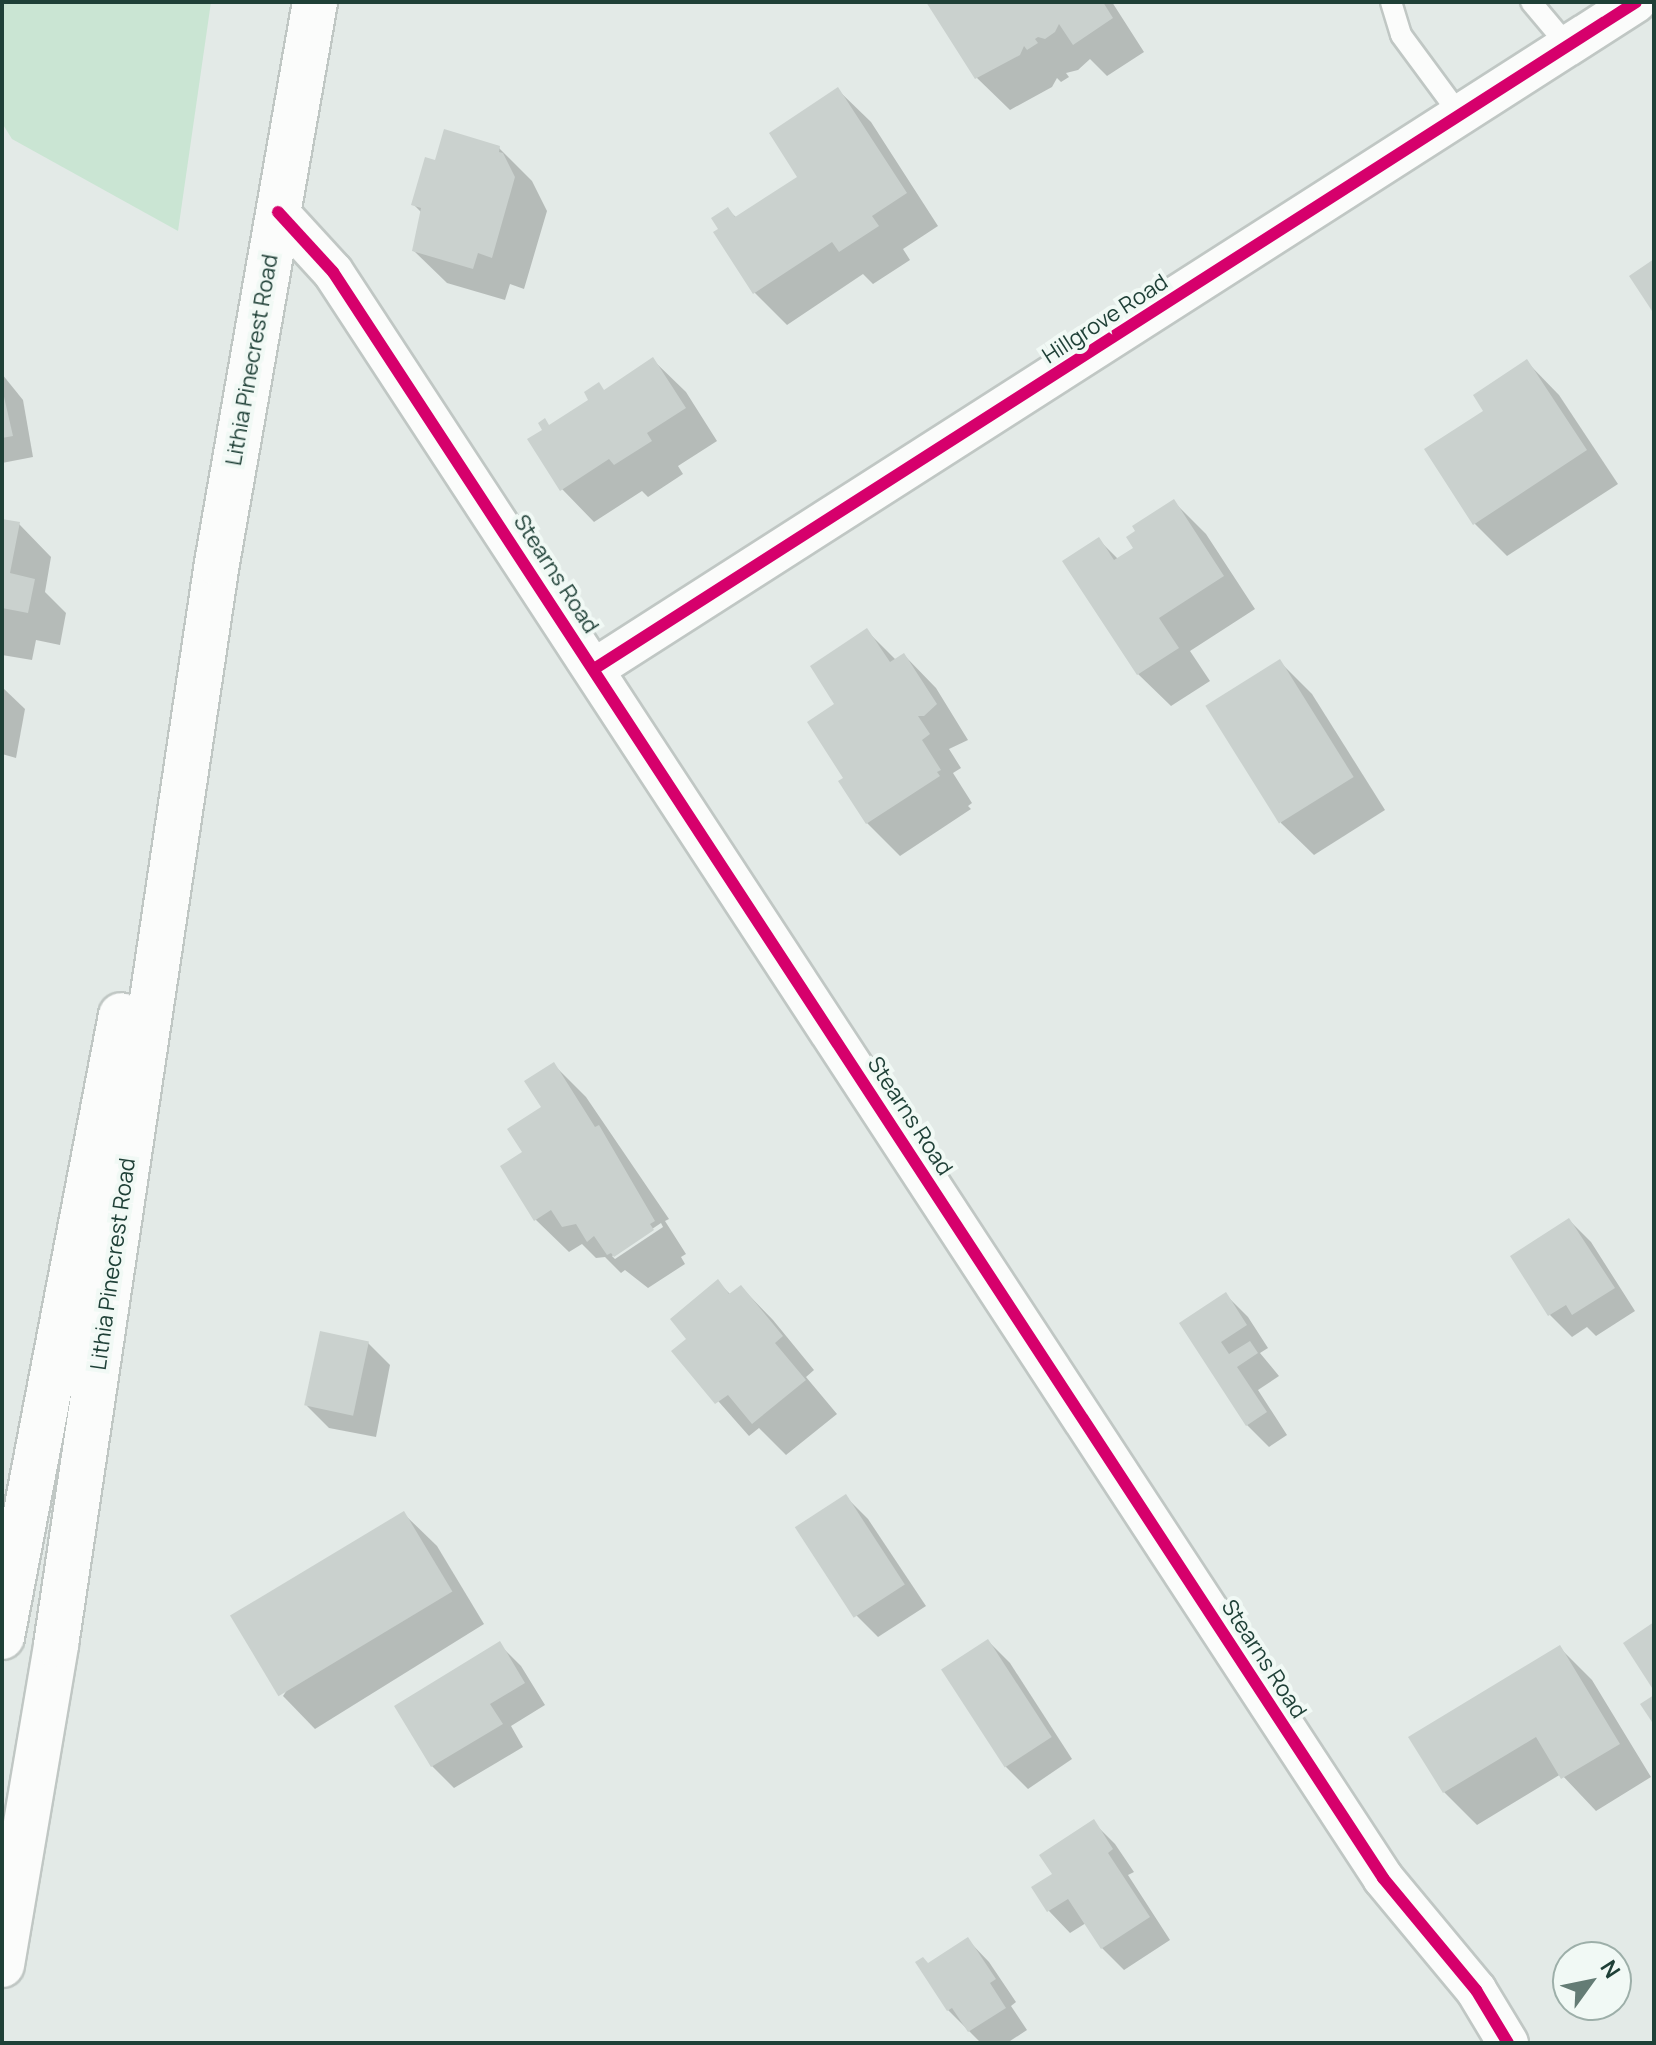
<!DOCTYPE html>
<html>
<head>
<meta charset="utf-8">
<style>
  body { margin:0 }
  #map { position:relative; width:1656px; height:2045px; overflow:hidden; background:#e3eae7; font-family:Manrope,sans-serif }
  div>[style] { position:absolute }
  .green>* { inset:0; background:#cae5d3 }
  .shadow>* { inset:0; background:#0003 }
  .building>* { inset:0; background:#cad1ce; transform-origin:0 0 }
  .roads { filter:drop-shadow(2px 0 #c0c7c4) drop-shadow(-2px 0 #c0c7c4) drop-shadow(0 2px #c0c7c4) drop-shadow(0 -2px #c0c7c4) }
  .lane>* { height:20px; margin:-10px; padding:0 10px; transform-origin:10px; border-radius:10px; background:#fbfcfb }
  .street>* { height:40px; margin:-20px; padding:0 20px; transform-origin:20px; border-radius:20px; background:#fbfcfb }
  .secondary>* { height:44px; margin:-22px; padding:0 22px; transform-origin:22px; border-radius:22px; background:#fbfcfb }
  .cycleway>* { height:12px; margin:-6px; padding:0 6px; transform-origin:6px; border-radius:6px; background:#d6006c }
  span { translate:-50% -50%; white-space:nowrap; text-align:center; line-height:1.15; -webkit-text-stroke:8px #f1f9f5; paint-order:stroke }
  .street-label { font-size:22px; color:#1f4037 }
  .frame { position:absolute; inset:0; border:4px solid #1f4037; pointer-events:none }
  .north { position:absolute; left:1552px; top:1941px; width:80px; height:80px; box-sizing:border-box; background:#f1f9f5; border:2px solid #9dafa9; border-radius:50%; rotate:57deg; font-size:22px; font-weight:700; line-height:32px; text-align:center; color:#1f4037 }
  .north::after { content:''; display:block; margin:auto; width:28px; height:36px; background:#647c75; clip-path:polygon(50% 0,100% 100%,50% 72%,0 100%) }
</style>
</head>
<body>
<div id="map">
  <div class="green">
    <i style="clip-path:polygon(2px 2px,211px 2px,178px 231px,12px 139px,2px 123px)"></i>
  </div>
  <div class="shadow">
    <i style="clip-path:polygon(928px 2px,1112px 2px,1144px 52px,1107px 76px,1090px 59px,1078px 70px,1066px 73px,1069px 77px,1061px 82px,1057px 78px,1052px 87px,1010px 110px,977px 78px)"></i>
    <i style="clip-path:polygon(838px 90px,871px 122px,938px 226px,903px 249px,910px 260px,873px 284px,863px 274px,787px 325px,754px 292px,720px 229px,728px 210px,737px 218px,800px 178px)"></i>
    <i style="clip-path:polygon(499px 148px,532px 181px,547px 211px,524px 289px,510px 284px,505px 300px,447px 283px,414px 251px,422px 213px,413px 204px,437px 162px)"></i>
    <i style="clip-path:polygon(653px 360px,686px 392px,717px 441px,678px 466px,683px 474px,648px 497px,642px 491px,594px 522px,562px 489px,551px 427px)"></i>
    <i style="clip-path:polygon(1527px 362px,1559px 395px,1618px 484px,1507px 556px,1475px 524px,1486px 411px)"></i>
    <i style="clip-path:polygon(2px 374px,23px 400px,33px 457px,2px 463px)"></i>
    <i style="clip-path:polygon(1173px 501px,1206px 534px,1255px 609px,1190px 651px,1210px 681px,1171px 706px,1138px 674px,1098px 539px,1118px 559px,1136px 548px)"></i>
    <i style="clip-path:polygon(2px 521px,19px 524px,51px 557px,45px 592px,66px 613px,60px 645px,36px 640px,32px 660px,2px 655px)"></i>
    <i style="clip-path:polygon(867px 631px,896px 660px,904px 655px,936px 688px,968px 740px,949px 749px,961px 768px,953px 773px,972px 803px,968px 806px,971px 809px,900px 856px,867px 823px,846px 778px,837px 705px)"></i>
    <i style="clip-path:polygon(1279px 661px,1312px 694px,1385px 810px,1314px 855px,1281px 823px)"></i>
    <i style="clip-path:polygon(2px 687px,25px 709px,16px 758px,2px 754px)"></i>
    <i style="clip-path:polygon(evenodd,553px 1064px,586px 1097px,669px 1219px,665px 1221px,686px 1254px,681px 1257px,685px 1264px,648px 1288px,625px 1270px,621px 1273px,605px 1257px,596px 1258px,582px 1244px,569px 1252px,536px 1220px,502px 1167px,525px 1152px,543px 1108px,553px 1064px,661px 1223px,663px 1227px,615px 1259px,612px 1256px,661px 1223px)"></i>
    <i style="clip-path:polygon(1569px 1220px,1591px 1242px,1635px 1311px,1596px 1336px,1587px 1327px,1572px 1337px,1550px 1315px)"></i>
    <i style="clip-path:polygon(718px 1282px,731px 1295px,741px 1287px,773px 1320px,814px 1370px,806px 1377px,837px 1414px,786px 1455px,759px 1428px,749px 1436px,674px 1351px,688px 1339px)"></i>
    <i style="clip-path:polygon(1226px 1295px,1248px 1317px,1268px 1348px,1260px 1353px,1279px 1376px,1258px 1390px,1287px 1435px,1269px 1447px,1247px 1425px,1182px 1323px)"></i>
    <i style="clip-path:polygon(368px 1343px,390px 1365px,376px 1437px,329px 1428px,307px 1406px)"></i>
    <i style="clip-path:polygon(846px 1497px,868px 1519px,926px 1606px,878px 1637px,856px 1615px)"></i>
    <i style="clip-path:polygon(404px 1514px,437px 1546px,484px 1624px,315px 1729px,283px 1696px)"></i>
    <i style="clip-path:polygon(988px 1641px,1010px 1663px,1072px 1759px,1028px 1789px,1006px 1767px)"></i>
    <i style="clip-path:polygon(499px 1644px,521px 1666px,545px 1705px,511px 1726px,523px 1747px,454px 1788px,432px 1766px)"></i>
    <i style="clip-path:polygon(1559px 1647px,1592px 1680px,1651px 1777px,1596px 1811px,1561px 1774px,1477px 1825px,1444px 1792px)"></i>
    <i style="clip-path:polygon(1093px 1822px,1115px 1844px,1134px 1872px,1128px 1875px,1170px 1940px,1124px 1970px,1102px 1948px,1086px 1923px,1070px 1933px,1049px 1911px,1034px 1888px,1055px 1874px)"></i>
    <i style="clip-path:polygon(968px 1940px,989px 1962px,1016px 2002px,1011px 2006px,1027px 2030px,1007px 2043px,981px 2043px,948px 2010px,929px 1965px)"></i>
  </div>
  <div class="building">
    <i style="clip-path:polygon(926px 2px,1103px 2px,1113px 18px,1073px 45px,1059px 24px,1055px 32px,1045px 39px,1038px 37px,1035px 39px,1038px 43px,1027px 50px,1024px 46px,1020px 55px,975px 79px)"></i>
    <i style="clip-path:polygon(838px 87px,907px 193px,872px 216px,879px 226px,839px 252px,832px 242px,753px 294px,713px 232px,718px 229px,711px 218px,728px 207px,735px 217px,797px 177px,769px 133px)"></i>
    <i style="clip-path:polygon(444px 129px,500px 146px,499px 152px,503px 153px,515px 177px,492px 258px,478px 253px,473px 269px,412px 251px,421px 208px,411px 205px,425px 157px,435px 160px)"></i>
    <i style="clip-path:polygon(1654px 259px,1654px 314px,1629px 276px)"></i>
    <i style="clip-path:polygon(653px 357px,686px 408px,647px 433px,652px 441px,614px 465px,609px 459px,560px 491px,527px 439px,542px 430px,538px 423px,545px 418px,549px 425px,588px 400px,584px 392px,599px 382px,604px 390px)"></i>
    <i style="clip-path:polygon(1527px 359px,1587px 450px,1473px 525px,1424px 449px,1483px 411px,1473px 395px)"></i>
    <i style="clip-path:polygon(2px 388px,13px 436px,2px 438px)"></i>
    <i style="clip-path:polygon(1174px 499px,1224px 576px,1159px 618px,1179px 648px,1137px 675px,1062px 561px,1099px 537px,1114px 560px,1133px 548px,1126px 537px,1135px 531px,1132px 526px)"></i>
    <i style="clip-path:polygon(2px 519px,20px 522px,10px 573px,35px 579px,28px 613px,2px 608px)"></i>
    <i style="clip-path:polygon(867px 628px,890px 662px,904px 653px,937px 704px,924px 716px,918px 716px,930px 734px,922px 740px,941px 770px,937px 772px,940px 776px,866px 824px,838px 781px,843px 778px,807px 722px,834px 704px,810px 666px)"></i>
    <i style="left:1280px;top:659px;width:139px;height:88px;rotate:58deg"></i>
    <i style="clip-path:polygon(554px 1062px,595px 1127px,599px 1125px,655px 1221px,650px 1224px,654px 1230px,614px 1257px,611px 1253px,607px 1255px,594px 1236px,587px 1242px,576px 1224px,562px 1227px,551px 1210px,534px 1221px,500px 1166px,522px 1152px,507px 1129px,541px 1107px,524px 1081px)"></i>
    <i style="clip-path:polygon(1569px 1218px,1615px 1288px,1572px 1315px,1566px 1305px,1548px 1316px,1510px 1256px)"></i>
    <i style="clip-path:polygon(718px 1279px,729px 1294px,741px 1285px,783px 1336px,775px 1343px,806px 1380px,752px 1424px,728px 1395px,715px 1404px,671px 1351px,686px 1339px,670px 1319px)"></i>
    <i style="clip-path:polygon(1226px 1292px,1247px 1325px,1221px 1342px,1229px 1354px,1250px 1341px,1258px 1353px,1237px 1367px,1267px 1412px,1246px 1426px,1179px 1323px)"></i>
    <i style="left:320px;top:1331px;width:50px;height:76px;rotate:12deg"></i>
    <i style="left:846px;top:1494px;width:108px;height:61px;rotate:57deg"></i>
    <i style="left:404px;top:1511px;width:94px;height:203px;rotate:59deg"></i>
    <i style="clip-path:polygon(1654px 1622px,1654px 1691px,1623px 1643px)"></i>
    <i style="left:988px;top:1639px;width:117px;height:56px;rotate:57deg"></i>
    <i style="clip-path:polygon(500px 1641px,525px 1683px,490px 1704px,503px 1724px,431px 1767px,394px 1706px)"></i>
    <i style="clip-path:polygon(1560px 1645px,1620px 1744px,1561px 1779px,1536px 1737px,1443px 1793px,1408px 1737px)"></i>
    <i style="clip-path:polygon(1654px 1695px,1654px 1725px,1640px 1704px)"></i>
    <i style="clip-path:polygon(1094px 1819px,1113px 1849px,1108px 1853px,1150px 1917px,1101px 1949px,1068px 1899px,1047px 1912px,1031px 1887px,1052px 1874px,1039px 1855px)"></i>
    <i style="clip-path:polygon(968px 1937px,996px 1979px,990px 1983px,1006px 2008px,968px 2032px,952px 2008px,947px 2011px,915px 1962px,923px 1957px,928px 1963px)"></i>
  </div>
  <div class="roads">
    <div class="lane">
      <i style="left:1391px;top:2px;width:34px;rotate:73deg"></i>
      <i style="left:1401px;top:35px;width:99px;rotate:53.6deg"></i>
      <i style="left:1531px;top:2px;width:57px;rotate:49.9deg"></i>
    </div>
    <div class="street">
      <i style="left:278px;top:212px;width:81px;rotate:47.5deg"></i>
      <i style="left:333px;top:272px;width:1919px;rotate:56.82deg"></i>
      <i style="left:1383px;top:1878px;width:146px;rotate:50.3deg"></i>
      <i style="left:1476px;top:1990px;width:62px;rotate:58.9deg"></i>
      <i style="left:594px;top:669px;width:1237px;rotate:-32.62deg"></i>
    </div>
    <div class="secondary">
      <i style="left:2px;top:1637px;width:633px;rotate:-79.17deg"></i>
      <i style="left:2px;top:1965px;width:325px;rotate:-80.4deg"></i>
      <i style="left:56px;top:1645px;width:1094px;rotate:-81.54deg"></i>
      <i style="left:217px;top:563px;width:569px;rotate:-80.09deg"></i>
    </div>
  </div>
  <div class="cycleway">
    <i style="left:278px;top:212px;width:81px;rotate:47.5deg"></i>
    <i style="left:333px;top:272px;width:1919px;rotate:56.82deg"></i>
    <i style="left:1383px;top:1878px;width:146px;rotate:50.3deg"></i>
    <i style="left:1476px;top:1990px;width:62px;rotate:58.9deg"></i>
    <i style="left:594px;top:669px;width:1237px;rotate:-32.62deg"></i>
  </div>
  <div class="street-label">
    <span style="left:1105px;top:319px;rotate:-33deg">Hillgrove Road</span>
    <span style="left:252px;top:360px;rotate:-80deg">Lithia Pinecrest Road</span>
    <span style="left:556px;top:574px;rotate:57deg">Stearns Road</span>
    <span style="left:910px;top:1116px;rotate:57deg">Stearns Road</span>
    <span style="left:113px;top:1264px;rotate:-82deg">Lithia Pinecrest Road</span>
    <span style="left:1264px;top:1659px;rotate:57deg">Stearns Road</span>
  </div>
  <div class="frame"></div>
  <div class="north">N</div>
</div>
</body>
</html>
